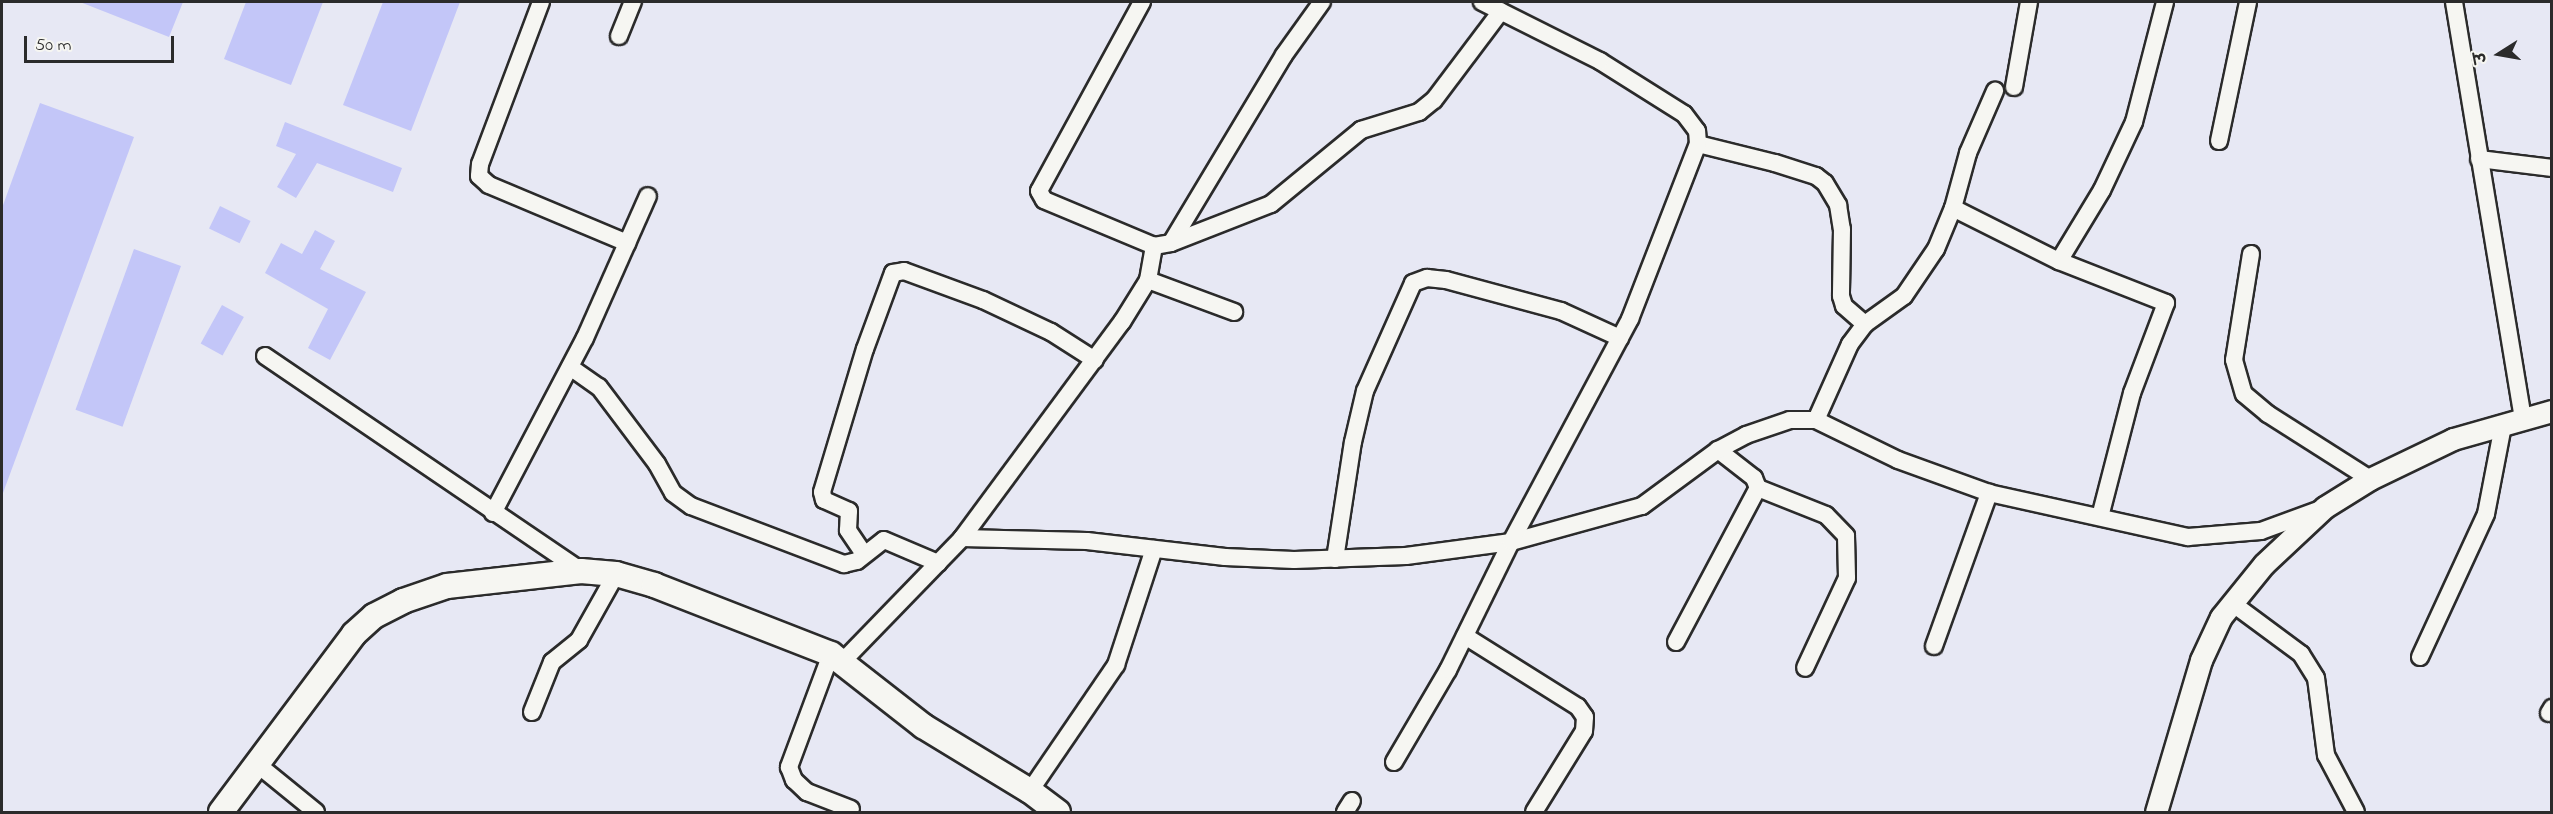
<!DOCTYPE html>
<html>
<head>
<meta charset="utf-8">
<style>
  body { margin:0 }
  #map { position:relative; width:2553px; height:814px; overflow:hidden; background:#e7e8f4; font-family:"Indie Flower","Playpen Sans Deva",sans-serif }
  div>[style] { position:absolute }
  .building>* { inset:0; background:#c3c6f8; transform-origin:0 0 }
  .roads { filter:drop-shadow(2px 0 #2b2b2b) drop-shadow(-2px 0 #2b2b2b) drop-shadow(0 2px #2b2b2b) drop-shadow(0 -2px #2b2b2b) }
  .minor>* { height:16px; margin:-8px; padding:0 8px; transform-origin:8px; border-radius:8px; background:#f6f6f2 }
  .tertiary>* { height:21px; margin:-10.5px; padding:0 10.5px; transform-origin:10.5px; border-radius:10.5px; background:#f6f6f2 }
  .secondary>* { height:24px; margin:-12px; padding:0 12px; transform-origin:12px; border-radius:12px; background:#f6f6f2 }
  span { translate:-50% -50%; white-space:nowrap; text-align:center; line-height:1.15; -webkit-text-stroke:5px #f6f6f2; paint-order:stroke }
  .frame { position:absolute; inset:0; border:3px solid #2b2b2b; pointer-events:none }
  .north { position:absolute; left:2469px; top:24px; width:60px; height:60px; -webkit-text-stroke:4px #f6f6f2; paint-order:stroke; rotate:259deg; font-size:16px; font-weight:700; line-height:24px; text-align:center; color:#2b2b2b }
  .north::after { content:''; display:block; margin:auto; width:21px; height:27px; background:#2b2b2b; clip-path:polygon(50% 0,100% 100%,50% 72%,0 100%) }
  .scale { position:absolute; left:24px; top:36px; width:150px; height:27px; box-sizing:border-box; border:3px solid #2b2b2b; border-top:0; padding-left:8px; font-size:18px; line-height:21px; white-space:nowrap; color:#2b2b2b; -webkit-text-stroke:4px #f6f6f2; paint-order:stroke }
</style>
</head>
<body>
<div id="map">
  <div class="building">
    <i style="clip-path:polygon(80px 2px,183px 2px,169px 37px)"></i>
    <i style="clip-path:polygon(246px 2px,323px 2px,291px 85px,224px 59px)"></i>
    <i style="clip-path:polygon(383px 2px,460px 2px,411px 131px,343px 105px)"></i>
    <i style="clip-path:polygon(40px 103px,134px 137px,3px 493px,2px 208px)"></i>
    <i style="clip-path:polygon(285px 122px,402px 168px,393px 192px,317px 163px,296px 198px,277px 187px,296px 154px,276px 146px)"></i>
    <i style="left:220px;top:206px;width:34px;height:25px;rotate:26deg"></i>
    <i style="clip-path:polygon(315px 230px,335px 241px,320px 269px,366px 292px,330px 360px,308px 348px,328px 309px,265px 273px,281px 243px,302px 254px)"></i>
    <i style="left:134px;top:249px;width:50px;height:171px;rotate:20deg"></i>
    <i style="left:222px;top:305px;width:25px;height:44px;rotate:29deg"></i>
  </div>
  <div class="roads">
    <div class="minor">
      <i style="left:541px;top:2px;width:173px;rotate:110.6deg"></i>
      <i style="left:480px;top:164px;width:12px;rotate:95deg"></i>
      <i style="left:479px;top:176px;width:13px;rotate:42deg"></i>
      <i style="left:489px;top:185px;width:150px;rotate:22.8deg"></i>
      <i style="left:1142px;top:2px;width:215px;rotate:118.6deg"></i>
      <i style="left:1039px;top:191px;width:10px;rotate:61deg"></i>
      <i style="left:1044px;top:200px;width:119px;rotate:22.7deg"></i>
      <i style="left:1154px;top:246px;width:17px;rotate:-10deg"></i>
      <i style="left:1171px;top:243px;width:107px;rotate:-21.3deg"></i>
      <i style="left:1271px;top:204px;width:117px;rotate:-39.4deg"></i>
      <i style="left:1361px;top:130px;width:61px;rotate:-17.2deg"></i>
      <i style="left:1419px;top:112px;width:19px;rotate:-39deg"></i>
      <i style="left:1434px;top:100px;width:111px;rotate:-53deg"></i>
      <i style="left:2454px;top:2px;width:424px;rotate:80.6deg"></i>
      <i style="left:619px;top:36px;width:37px;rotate:-68deg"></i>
      <i style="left:2014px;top:87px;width:86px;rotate:-80deg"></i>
      <i style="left:2219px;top:141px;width:142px;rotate:-78.2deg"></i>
      <i style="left:1698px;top:144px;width:79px;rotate:13.9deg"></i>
      <i style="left:1775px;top:163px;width:43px;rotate:17.6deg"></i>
      <i style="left:1816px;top:176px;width:11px;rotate:38deg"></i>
      <i style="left:1825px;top:183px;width:26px;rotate:59deg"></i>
      <i style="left:1838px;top:205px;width:24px;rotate:81deg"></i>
      <i style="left:1842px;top:229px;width:67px;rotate:90.9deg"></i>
      <i style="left:1841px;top:296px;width:10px;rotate:73deg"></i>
      <i style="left:1844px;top:306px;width:28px;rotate:41deg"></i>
      <i style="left:2479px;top:159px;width:74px;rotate:7deg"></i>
      <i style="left:1953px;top:208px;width:119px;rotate:26.6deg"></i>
      <i style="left:2059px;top:261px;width:83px;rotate:-58.8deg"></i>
      <i style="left:2102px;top:190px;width:75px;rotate:-64.8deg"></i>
      <i style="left:2134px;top:122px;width:124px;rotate:-75.5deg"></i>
      <i style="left:1171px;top:243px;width:219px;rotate:-59deg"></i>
      <i style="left:1284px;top:55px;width:65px;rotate:-54.4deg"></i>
      <i style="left:2251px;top:254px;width:107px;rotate:99.1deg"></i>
      <i style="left:2234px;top:360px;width:35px;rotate:74deg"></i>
      <i style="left:2244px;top:394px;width:31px;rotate:40deg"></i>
      <i style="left:2268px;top:414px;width:121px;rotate:32.5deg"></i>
      <i style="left:2059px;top:261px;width:115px;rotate:21.4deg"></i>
      <i style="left:2166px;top:303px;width:96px;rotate:110.7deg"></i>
      <i style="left:2132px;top:393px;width:128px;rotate:104.5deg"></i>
      <i style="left:1148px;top:280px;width:92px;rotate:20.4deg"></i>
      <i style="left:265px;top:356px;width:382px;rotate:34.2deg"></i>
      <i style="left:570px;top:367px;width:35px;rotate:35deg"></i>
      <i style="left:599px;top:387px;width:96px;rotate:53deg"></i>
      <i style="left:657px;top:464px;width:33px;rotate:61deg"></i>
      <i style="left:673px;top:493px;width:22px;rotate:36deg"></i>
      <i style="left:691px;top:506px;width:164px;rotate:20.8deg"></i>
      <i style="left:844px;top:564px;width:13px;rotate:-13deg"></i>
      <i style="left:857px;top:561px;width:34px;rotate:-38deg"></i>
      <i style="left:884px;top:540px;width:59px;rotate:23.1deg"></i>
      <i style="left:1816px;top:420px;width:83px;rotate:-65.9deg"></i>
      <i style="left:1850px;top:344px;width:25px;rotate:-53deg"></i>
      <i style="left:1865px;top:324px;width:48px;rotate:-35.7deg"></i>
      <i style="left:1904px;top:296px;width:57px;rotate:-55.8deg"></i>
      <i style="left:1936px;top:249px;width:44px;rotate:-67.5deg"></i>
      <i style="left:1953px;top:208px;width:57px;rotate:-74.7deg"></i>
      <i style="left:1968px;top:153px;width:68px;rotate:-66.5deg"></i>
      <i style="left:1758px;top:488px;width:73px;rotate:21.7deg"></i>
      <i style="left:1826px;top:515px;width:29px;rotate:46deg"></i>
      <i style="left:1846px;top:536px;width:42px;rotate:88.6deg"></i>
      <i style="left:1847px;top:578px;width:99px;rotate:115deg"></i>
      <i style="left:493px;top:513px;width:198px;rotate:-62.3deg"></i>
      <i style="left:585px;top:338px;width:155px;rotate:-66.1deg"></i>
      <i style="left:962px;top:538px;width:269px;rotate:-53.5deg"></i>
      <i style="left:1122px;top:322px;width:49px;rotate:-58.2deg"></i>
      <i style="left:1148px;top:280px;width:35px;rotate:-80deg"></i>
      <i style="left:864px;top:554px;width:29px;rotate:-124deg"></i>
      <i style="left:848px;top:530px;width:19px;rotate:-87deg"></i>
      <i style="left:849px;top:511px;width:27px;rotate:-156deg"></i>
      <i style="left:824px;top:500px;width:8px;rotate:-104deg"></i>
      <i style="left:822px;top:492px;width:149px;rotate:-73.3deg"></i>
      <i style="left:865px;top:349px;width:81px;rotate:-69.8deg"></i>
      <i style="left:893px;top:273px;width:11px;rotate:-10deg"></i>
      <i style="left:904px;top:271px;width:84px;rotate:20.2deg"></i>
      <i style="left:983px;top:300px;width:75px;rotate:25.2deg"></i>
      <i style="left:1051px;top:332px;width:52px;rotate:32.5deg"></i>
      <i style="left:1335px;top:559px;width:118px;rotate:-81.3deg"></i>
      <i style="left:1353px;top:442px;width:52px;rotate:-76.8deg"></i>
      <i style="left:1365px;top:391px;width:118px;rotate:-66deg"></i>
      <i style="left:1413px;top:283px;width:15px;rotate:-20deg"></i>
      <i style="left:1427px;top:278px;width:19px;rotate:6deg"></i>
      <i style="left:1446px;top:280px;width:119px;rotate:15.1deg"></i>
      <i style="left:1561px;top:311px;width:65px;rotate:24.6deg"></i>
      <i style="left:2232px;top:603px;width:86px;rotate:36.5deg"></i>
      <i style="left:2301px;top:654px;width:28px;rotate:58deg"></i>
      <i style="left:2316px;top:678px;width:78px;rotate:82.6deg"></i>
      <i style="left:2326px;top:755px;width:64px;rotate:62.2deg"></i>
      <i style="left:1465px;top:636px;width:133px;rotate:32.1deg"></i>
      <i style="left:1578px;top:707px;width:12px;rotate:55deg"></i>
      <i style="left:1585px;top:717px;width:14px;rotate:94deg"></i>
      <i style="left:1584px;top:731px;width:95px;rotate:121.7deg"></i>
      <i style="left:1676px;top:642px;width:174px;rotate:-62deg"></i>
      <i style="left:1758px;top:488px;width:11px;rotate:-112deg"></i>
      <i style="left:1754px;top:478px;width:46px;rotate:-142.1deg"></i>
      <i style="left:1934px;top:646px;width:163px;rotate:-70.2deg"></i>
      <i style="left:831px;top:654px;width:121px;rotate:110.4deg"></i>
      <i style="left:789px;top:767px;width:14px;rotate:69deg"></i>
      <i style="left:794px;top:780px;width:18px;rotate:43deg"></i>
      <i style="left:807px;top:792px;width:47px;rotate:21.1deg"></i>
      <i style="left:2420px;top:657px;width:157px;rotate:-65.2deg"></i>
      <i style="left:2486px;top:514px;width:90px;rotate:-79.1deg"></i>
      <i style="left:843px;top:661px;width:171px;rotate:-45.9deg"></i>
      <i style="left:962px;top:538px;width:125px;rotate:1.4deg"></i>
      <i style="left:1087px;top:541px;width:139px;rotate:6.6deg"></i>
      <i style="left:1225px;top:557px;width:69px;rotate:2.5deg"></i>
      <i style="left:1294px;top:560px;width:112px;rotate:-2deg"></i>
      <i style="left:1406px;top:556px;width:106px;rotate:-7.6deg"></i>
      <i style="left:1511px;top:542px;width:136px;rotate:-15.4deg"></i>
      <i style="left:1642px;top:506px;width:94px;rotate:-36.4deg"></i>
      <i style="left:1718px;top:450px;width:32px;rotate:-28deg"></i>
      <i style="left:1746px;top:435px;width:46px;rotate:-18.8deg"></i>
      <i style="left:1790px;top:420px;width:26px"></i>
      <i style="left:1816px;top:420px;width:91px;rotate:26deg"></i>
      <i style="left:1898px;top:460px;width:97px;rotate:19.9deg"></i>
      <i style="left:1989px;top:493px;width:204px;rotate:12.5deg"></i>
      <i style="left:2188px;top:537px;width:73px;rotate:-4.7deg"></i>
      <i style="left:2261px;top:531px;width:61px;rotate:-20.2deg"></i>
      <i style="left:532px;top:712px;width:54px;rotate:-68.2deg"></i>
      <i style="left:552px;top:662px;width:35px;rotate:-39deg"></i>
      <i style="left:579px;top:640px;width:76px;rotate:-60.7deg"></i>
      <i style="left:2549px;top:713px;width:6px;rotate:-59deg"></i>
      <i style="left:1394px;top:762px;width:107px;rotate:-59.6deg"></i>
      <i style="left:1448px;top:670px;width:143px;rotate:-63.8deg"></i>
      <i style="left:1511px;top:542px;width:253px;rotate:-61.9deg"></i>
      <i style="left:1630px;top:319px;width:188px;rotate:-68.8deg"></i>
      <i style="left:1698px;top:144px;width:13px;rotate:-94deg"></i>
      <i style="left:1697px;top:131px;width:21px;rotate:-127deg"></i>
      <i style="left:1684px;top:114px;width:99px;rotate:-147.8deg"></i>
      <i style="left:1600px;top:61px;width:132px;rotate:-153.4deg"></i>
      <i style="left:257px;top:764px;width:76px;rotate:39.1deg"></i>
      <i style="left:1030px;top:791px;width:153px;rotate:-55.7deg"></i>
      <i style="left:1116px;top:665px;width:122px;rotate:-71.9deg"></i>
      <i style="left:1345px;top:812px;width:13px;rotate:-58deg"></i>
    </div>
    <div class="tertiary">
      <i style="left:2156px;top:812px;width:159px;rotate:-73.5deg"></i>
      <i style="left:2201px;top:660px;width:47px;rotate:-65.1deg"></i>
      <i style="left:2221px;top:617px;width:68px;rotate:-50.9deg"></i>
      <i style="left:2264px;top:564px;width:83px;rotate:-43.1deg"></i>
      <i style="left:2325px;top:507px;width:53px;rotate:-31.9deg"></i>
      <i style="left:2370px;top:479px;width:92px;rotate:-25.7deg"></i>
      <i style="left:2453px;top:439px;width:103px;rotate:-15.8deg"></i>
    </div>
    <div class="secondary">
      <i style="left:221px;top:812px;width:222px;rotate:-53.2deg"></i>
      <i style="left:354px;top:634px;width:27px;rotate:-42deg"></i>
      <i style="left:374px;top:616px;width:33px;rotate:-27deg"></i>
      <i style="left:403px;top:601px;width:46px;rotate:-18.8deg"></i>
      <i style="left:447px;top:586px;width:135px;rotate:-6.4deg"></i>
      <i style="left:581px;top:571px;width:35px;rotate:5deg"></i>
      <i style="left:616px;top:574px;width:40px;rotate:16deg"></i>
      <i style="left:654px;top:585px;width:190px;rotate:21.3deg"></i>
      <i style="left:831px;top:654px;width:117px;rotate:38deg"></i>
      <i style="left:923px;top:726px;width:125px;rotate:31.3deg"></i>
      <i style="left:1030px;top:791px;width:35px;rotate:37deg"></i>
    </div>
  </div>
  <div class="frame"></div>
  <div class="north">उ</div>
  <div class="scale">50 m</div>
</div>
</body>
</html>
